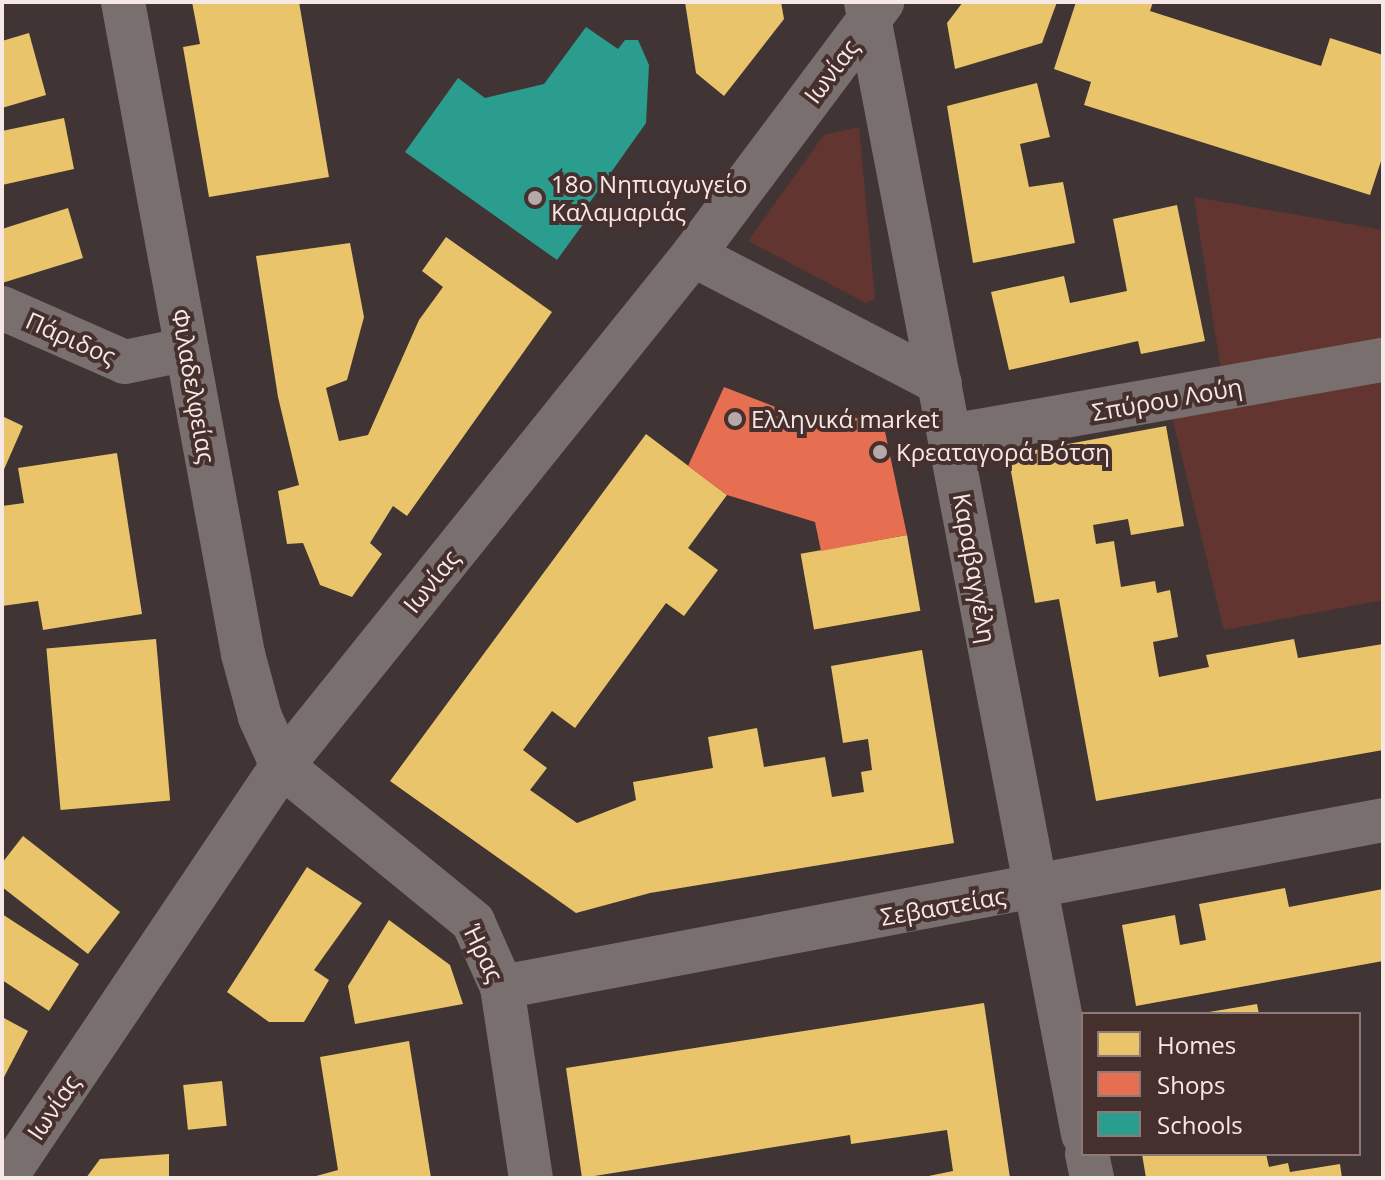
<!DOCTYPE html>
<html>
<head>
<meta charset="utf-8">
<style>
  body { margin:0 }
  #map { position:relative; width:1385px; height:1180px; overflow:hidden; background:#403534; font-family:"Open Sans",sans-serif }
  div>[style] { position:absolute }
  .green>* { inset:0; background:#623531 }
  .homes>* { inset:0; background:#e9c46a; transform-origin:0 0 }
  .shops>* { inset:0; background:#e76f51 }
  .schools>* { inset:0; background:#2a9d8f }
  .street>* { height:44px; margin:-22px; padding:0 22px; transform-origin:22px; border-radius:22px; background:#796f6e }
  .dots>* { width:22px; height:22px; translate:-50% -50%; box-sizing:border-box; border:4px solid #46302e; border-radius:50% }
  span { translate:-50% -50%; white-space:nowrap; text-align:center; line-height:1.15; -webkit-text-stroke:8px #46302e; paint-order:stroke }
  .street-label { font-size:24px; color:#f7e8e6 }
  .poi-label { font-size:24px; color:#f7e8e6 }
  .left { translate:0 -50%; text-align:left }
  .frame { position:absolute; inset:0; border:4px solid #f7e8e6; pointer-events:none }
  .legend { position:absolute; left:1081px; top:1012px; width:280px; height:144px; box-sizing:border-box; background:#46302e; border:2px solid #8d7a78; margin:0; padding:10px 14px; list-style:none; font-size:24px; color:#f7e8e6 }
  .legend li { display:flex; align-items:center; gap:16px; height:40px }
  .legend b { width:40px; border:2px solid #8d7a78 }
</style>
</head>
<body>
<div id="map">
  <div class="green">
    <i style="clip-path:polygon(859px 127px,875px 299px,866px 303px,748px 241px,824px 135px)"></i>
    <i style="clip-path:polygon(1194px 197px,1383px 230px,1383px 600px,1224px 630px,1168px 400px,1224px 390px)"></i>
  </div>
  <div class="homes">
    <i style="clip-path:polygon(192px 2px,299px 2px,329px 177px,209px 197px,183px 47px,200px 44px)"></i>
    <i style="clip-path:polygon(685px 2px,781px 2px,784px 19px,724px 96px,696px 73px)"></i>
    <i style="clip-path:polygon(963px 2px,1057px 2px,1042px 43px,955px 69px,947px 23px)"></i>
    <i style="clip-path:polygon(1076px 2px,1153px 2px,1150px 11px,1321px 66px,1330px 38px,1383px 55px,1383px 155px,1370px 195px,1084px 105px,1091px 82px,1054px 69px)"></i>
    <i style="clip-path:polygon(29px 33px,46px 95px,2px 108px,2px 41px)"></i>
    <i style="clip-path:polygon(1037px 83px,1050px 137px,1020px 144px,1029px 187px,1063px 182px,1075px 243px,973px 263px,947px 106px)"></i>
    <i style="clip-path:polygon(64px 118px,74px 169px,2px 185px,2px 131px)"></i>
    <i style="clip-path:polygon(1177px 205px,1205px 341px,1141px 354px,1138px 341px,1009px 370px,991px 292px,1064px 276px,1070px 303px,1127px 291px,1113px 219px)"></i>
    <i style="clip-path:polygon(68px 208px,83px 258px,2px 283px,2px 229px)"></i>
    <i style="clip-path:polygon(446px 237px,552px 312px,407px 516px,393px 506px,370px 543px,382px 554px,352px 597px,320px 585px,303px 543px,287px 544px,278px 491px,299px 485px,278px 397px,256px 256px,350px 243px,364px 317px,347px 380px,326px 388px,339px 441px,368px 435px,419px 320px,443px 287px,422px 271px)"></i>
    <i style="clip-path:polygon(2px 416px,23px 426px,2px 474px)"></i>
    <i style="clip-path:polygon(1166px 426px,1184px 526px,1131px 535px,1128px 519px,1093px 525px,1096px 544px,1114px 541px,1121px 587px,1155px 581px,1157px 593px,1170px 590px,1178px 637px,1153px 642px,1159px 677px,1209px 667px,1206px 655px,1294px 639px,1298px 658px,1383px 644px,1383px 750px,1096px 801px,1059px 599px,1035px 603px,1008px 455px)"></i>
    <i style="clip-path:polygon(646px 434px,727px 495px,688px 548px,718px 570px,684px 616px,666px 603px,575px 728px,552px 711px,523px 750px,547px 768px,530px 790px,577px 823px,636px 800px,633px 782px,713px 768px,708px 737px,757px 728px,764px 767px,825px 757px,832px 797px,864px 792px,861px 772px,872px 770px,868px 739px,843px 743px,831px 666px,922px 650px,954px 843px,650px 893px,576px 913px,390px 781px)"></i>
    <i style="clip-path:polygon(117px 453px,142px 614px,43px 630px,38px 601px,2px 606px,2px 506px,24px 503px,18px 468px)"></i>
    <i style="left:907px;top:535px;width:77px;height:108px;rotate:80deg"></i>
    <i style="left:156px;top:639px;width:162px;height:110px;rotate:85deg"></i>
    <i style="clip-path:polygon(23px 836px,120px 912px,88px 954px,2px 887px,2px 863px)"></i>
    <i style="clip-path:polygon(307px 867px,362px 903px,314px 970px,329px 980px,304px 1022px,269px 1022px,227px 992px)"></i>
    <i style="clip-path:polygon(1285px 888px,1289px 907px,1383px 889px,1383px 961px,1136px 1006px,1122px 925px,1175px 915px,1180px 945px,1206px 940px,1199px 904px)"></i>
    <i style="clip-path:polygon(2px 914px,79px 964px,49px 1011px,2px 980px)"></i>
    <i style="clip-path:polygon(389px 920px,450px 965px,463px 1004px,355px 1024px,348px 986px)"></i>
    <i style="clip-path:polygon(984px 1003px,1010px 1178px,919px 1178px,953px 1171px,947px 1130px,851px 1144px,850px 1135px,582px 1178px,566px 1068px)"></i>
    <i style="clip-path:polygon(1257px 1004px,1259px 1014px,1209px 1014px,1209px 1012px)"></i>
    <i style="clip-path:polygon(2px 1017px,28px 1031px,2px 1081px)"></i>
    <i style="clip-path:polygon(409px 1041px,431px 1178px,309px 1178px,338px 1170px,320px 1057px)"></i>
    <i style="left:222px;top:1081px;width:45px;height:39px;rotate:84deg"></i>
    <i style="clip-path:polygon(169px 1154px,169px 1178px,86px 1178px,100px 1159px)"></i>
    <i style="clip-path:polygon(1142px 1154px,1266px 1154px,1269px 1167px,1288px 1163px,1290px 1172px,1340px 1164px,1342px 1178px,1146px 1178px)"></i>
  </div>
  <div class="shops">
    <i style="clip-path:polygon(724px 387px,822px 425px,838px 412px,884px 427px,907px 535px,821px 551px,815px 522px,727px 495px,688px 466px)"></i>
  </div>
  <div class="schools">
    <i style="clip-path:polygon(586px 27px,618px 49px,625px 40px,638px 40px,649px 65px,646px 123px,585px 209px,591px 213px,557px 260px,405px 152px,458px 78px,485px 98px,544px 84px)"></i>
  </div>
  <div class="street">
    <i style="left:123px;top:2px;width:663px;rotate:79.57deg"></i>
    <i style="left:243px;top:654px;width:65px;rotate:74.9deg"></i>
    <i style="left:260px;top:717px;width:54px;rotate:65.8deg"></i>
    <i style="left:282px;top:766px;width:247px;rotate:39.2deg"></i>
    <i style="left:473px;top:922px;width:71px;rotate:66deg"></i>
    <i style="left:502px;top:987px;width:193px;rotate:81.4deg"></i>
    <i style="left:866px;top:2px;width:1153px;rotate:79.15deg"></i>
    <i style="left:693px;top:255px;width:278px;rotate:27.4deg"></i>
    <i style="left:2px;top:308px;width:134px;rotate:23.7deg"></i>
    <i style="left:125px;top:362px;width:63px;rotate:-11.8deg"></i>
    <i style="left:951px;top:436px;width:439px;rotate:-10deg"></i>
    <i style="left:502px;top:987px;width:897px;rotate:-10.73deg"></i>
    <i style="left:1087px;top:1154px;width:25px;rotate:78deg"></i>
    <i style="left:5px;top:1178px;width:496px;rotate:-56.1deg"></i>
    <i style="left:282px;top:766px;width:656px;rotate:-51.19deg"></i>
    <i style="left:693px;top:255px;width:316px;rotate:-53.2deg"></i>
  </div>
  <div class="dots">
    <i style="left:535px;top:198px;background:#b7a9a8"></i>
    <i style="left:735px;top:419px;background:#b7a9a8"></i>
    <i style="left:880px;top:452px;background:#b7a9a8"></i>
  </div>
  <div class="street-label">
    <span style="left:831px;top:71px;rotate:-53deg">Ιωνίας</span>
    <span style="left:71px;top:338px;rotate:24deg">Πάριδος</span>
    <span style="left:194px;top:386px;rotate:80deg">Φιλαδελφείας</span>
    <span style="left:1167px;top:399px;rotate:-10deg">Σπύρου Λούη</span>
    <span style="left:975px;top:568px;rotate:80deg">Καραβαγγέλη</span>
    <span style="left:431px;top:581px;rotate:-51deg">Ιωνίας</span>
    <span style="left:943px;top:906px;rotate:-10deg">Σεβαστείας</span>
    <span style="left:484px;top:953px;rotate:64deg">Ήρας</span>
    <span style="left:53px;top:1107px;rotate:-56deg">Ιωνίας</span>
  </div>
  <div class="poi-label">
    <span class="left" style="left:551px;top:198px">18ο Νηπιαγωγείο<br>Καλαμαριάς</span>
    <span class="left" style="left:751px;top:419px">Ελληνικά market</span>
    <span class="left" style="left:896px;top:452px">Κρεαταγορά Βότση</span>
  </div>
  <div class="frame"></div>
  <ul class="legend">
  <li><b style="height:22px;background:#e9c46a"></b>Homes</li>
  <li><b style="height:22px;background:#e76f51"></b>Shops</li>
  <li><b style="height:22px;background:#2a9d8f"></b>Schools</li>
  </ul>
</div>
</body>
</html>
